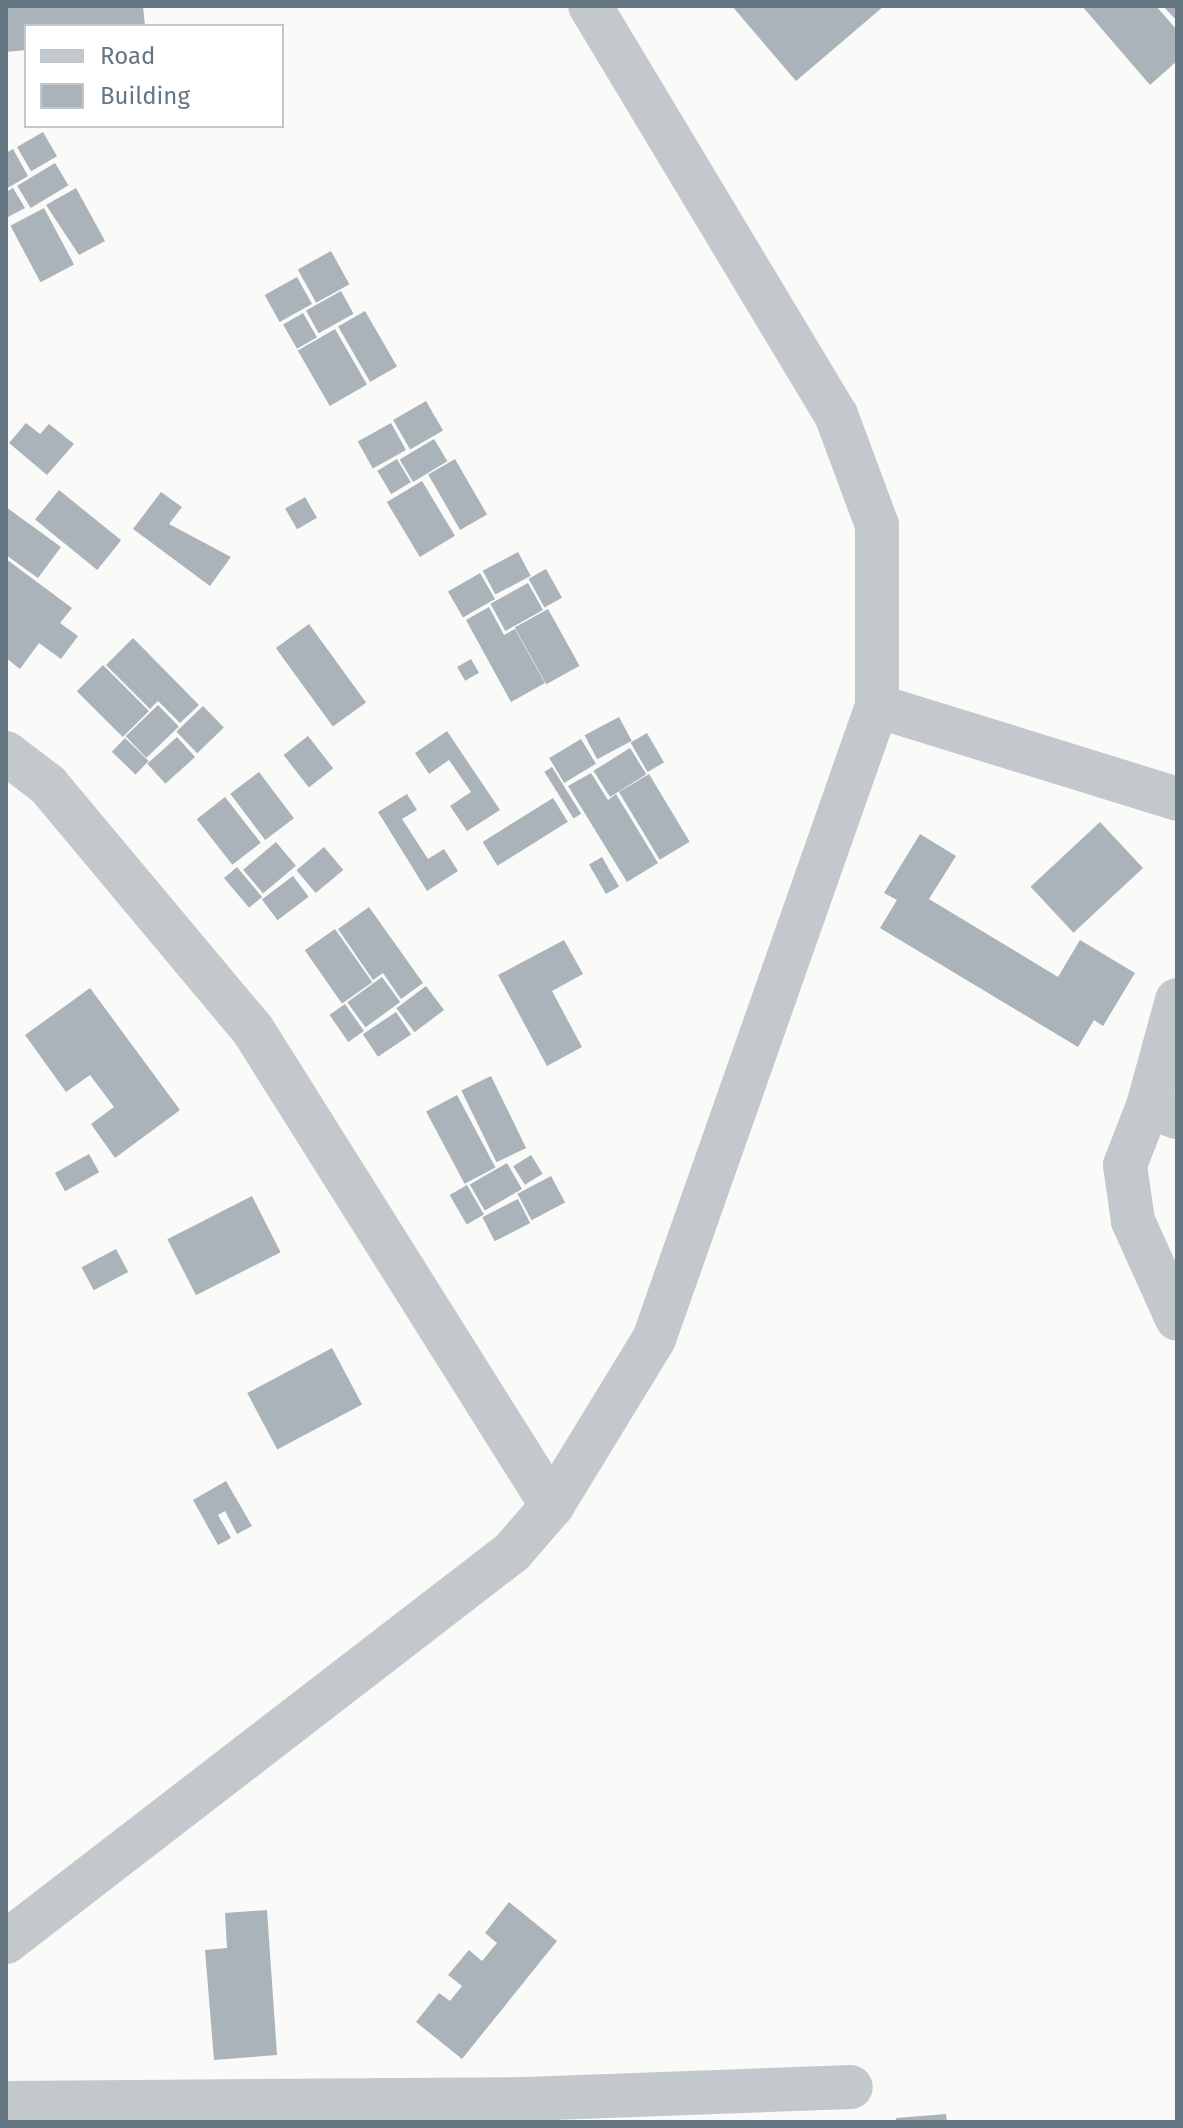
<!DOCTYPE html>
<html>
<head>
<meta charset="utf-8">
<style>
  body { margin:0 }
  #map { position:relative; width:1183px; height:2128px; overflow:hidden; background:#fafaf8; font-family:"Fira Sans",sans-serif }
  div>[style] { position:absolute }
  .building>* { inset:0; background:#aab3b9; transform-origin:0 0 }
  .street>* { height:44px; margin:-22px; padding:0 22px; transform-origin:22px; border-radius:22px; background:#c3c8cc }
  span { translate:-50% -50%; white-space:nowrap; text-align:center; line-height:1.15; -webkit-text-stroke:8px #fff; paint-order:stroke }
  .frame { position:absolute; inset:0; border:8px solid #657683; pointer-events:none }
  .legend { position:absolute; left:24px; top:24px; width:260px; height:104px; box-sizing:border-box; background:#fff; border:2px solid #c1c8cd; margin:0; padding:10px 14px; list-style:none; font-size:24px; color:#657683 }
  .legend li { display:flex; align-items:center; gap:16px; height:40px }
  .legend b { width:40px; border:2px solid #c1c8cd }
</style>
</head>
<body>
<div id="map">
  <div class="building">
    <i style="clip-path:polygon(6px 6px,143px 6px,145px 26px,26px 26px,26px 50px,6px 52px)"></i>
    <i style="clip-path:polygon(732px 6px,884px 6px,796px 81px)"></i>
    <i style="clip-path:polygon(1082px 6px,1156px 6px,1177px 30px,1177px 61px,1150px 85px)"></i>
    <i style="clip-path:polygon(1163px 6px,1177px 6px,1177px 21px)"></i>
    <i style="left:43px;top:132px;width:28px;height:30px;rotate:60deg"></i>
    <i style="clip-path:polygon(13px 149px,28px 176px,6px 189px,6px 153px)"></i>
    <i style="left:55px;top:163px;width:26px;height:44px;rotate:59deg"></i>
    <i style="clip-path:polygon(13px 188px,25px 208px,6px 218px,6px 192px)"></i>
    <i style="clip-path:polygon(76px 188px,105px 241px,79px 255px,46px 205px)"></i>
    <i style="left:44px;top:208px;width:64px;height:38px;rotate:62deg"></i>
    <i style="left:331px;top:251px;width:38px;height:38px;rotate:61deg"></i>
    <i style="left:297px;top:277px;width:31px;height:37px;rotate:61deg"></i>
    <i style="left:341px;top:291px;width:26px;height:40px;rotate:61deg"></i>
    <i style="left:365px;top:311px;width:64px;height:31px;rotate:60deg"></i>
    <i style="left:303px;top:313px;width:28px;height:23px;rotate:60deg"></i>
    <i style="left:335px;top:329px;width:64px;height:43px;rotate:60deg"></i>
    <i style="left:426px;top:401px;width:34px;height:38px;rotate:60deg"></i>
    <i style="clip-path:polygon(26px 423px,40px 434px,49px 424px,74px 444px,47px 475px,9px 443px)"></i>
    <i style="left:391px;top:423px;width:31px;height:38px;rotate:61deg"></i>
    <i style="left:434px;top:439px;width:26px;height:40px;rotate:59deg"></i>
    <i style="left:397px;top:459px;width:27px;height:23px;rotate:59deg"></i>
    <i style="left:455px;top:459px;width:64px;height:31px;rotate:60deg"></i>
    <i style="left:422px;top:481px;width:64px;height:41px;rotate:59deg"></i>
    <i style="left:59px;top:490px;width:80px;height:38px;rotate:39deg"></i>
    <i style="clip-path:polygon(161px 492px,182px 507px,169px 524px,231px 557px,210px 586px,133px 529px)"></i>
    <i style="left:305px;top:497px;width:24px;height:23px;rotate:60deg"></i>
    <i style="clip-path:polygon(6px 507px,61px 547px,38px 578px,6px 555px)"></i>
    <i style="left:518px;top:552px;width:27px;height:40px;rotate:62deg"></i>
    <i style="clip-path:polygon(6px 559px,72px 608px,60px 623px,78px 636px,61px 659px,39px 643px,20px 669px,6px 658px)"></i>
    <i style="left:546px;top:569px;width:33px;height:20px;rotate:61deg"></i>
    <i style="left:480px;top:573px;width:30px;height:37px;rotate:60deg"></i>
    <i style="left:528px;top:583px;width:31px;height:43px;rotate:61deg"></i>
    <i style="clip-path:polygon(489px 607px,504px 635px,515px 629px,545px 683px,511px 702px,466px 620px)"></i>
    <i style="left:548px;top:609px;width:65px;height:38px;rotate:61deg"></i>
    <i style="left:309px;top:624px;width:97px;height:41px;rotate:54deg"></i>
    <i style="clip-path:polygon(133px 638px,199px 705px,180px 723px,158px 701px,150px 709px,106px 665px)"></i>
    <i style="left:471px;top:659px;width:16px;height:16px;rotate:60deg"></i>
    <i style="left:103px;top:665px;width:65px;height:37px;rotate:45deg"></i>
    <i style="left:158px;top:705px;width:30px;height:45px;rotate:46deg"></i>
    <i style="left:203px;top:706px;width:30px;height:37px;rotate:46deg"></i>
    <i style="left:619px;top:717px;width:27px;height:39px;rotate:62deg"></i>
    <i style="clip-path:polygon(447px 731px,500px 810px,467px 831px,450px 806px,471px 792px,449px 760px,429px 774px,415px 753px)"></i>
    <i style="left:647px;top:733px;width:34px;height:19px;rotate:60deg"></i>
    <i style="left:308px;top:736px;width:41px;height:31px;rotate:52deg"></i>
    <i style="left:177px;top:737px;width:27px;height:40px;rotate:48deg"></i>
    <i style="left:125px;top:738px;width:33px;height:19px;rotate:44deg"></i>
    <i style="left:581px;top:739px;width:29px;height:37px;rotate:59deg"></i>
    <i style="left:630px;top:748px;width:31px;height:43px;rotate:58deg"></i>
    <i style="left:552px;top:767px;width:55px;height:9px;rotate:58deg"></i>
    <i style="left:259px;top:772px;width:58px;height:36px;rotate:53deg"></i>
    <i style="clip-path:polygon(591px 773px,608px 800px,616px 794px,658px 863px,627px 882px,568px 786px)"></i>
    <i style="left:649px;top:774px;width:79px;height:35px;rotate:59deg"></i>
    <i style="clip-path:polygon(407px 794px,417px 810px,402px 819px,428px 859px,444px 849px,458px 871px,427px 891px,378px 812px)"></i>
    <i style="left:225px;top:797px;width:58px;height:36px;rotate:52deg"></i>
    <i style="left:553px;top:798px;width:28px;height:83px;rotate:58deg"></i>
    <i style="left:1100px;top:822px;width:63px;height:95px;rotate:47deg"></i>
    <i style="clip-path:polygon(920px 834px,956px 856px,929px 899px,1058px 977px,1080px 940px,1135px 973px,1103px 1026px,1094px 1020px,1078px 1047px,880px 928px,897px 900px,884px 893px)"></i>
    <i style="left:276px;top:842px;width:31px;height:43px;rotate:50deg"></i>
    <i style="left:324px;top:847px;width:30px;height:36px;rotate:50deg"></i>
    <i style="left:602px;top:857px;width:34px;height:15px;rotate:60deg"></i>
    <i style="left:237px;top:867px;width:39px;height:17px;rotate:50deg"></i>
    <i style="left:293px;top:876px;width:26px;height:39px;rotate:53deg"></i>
    <i style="clip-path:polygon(369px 907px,423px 983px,401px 999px,383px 973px,373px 980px,338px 929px)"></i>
    <i style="left:335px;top:929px;width:65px;height:37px;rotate:55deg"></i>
    <i style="clip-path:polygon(564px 940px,583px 974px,552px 991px,582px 1047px,547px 1066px,498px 975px)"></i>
    <i style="left:382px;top:977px;width:31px;height:43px;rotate:54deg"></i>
    <i style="left:426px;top:986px;width:30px;height:37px;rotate:53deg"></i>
    <i style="clip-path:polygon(90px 988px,180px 1110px,115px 1158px,91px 1124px,114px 1107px,90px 1075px,66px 1092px,25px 1035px)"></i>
    <i style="left:345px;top:1004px;width:33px;height:19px;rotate:55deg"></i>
    <i style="left:396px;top:1012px;width:27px;height:40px;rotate:56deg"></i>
    <i style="left:491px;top:1076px;width:80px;height:33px;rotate:64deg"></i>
    <i style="left:457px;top:1095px;width:82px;height:35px;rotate:62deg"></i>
    <i style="left:89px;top:1154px;width:21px;height:39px;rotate:61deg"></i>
    <i style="left:531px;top:1155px;width:22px;height:21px;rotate:58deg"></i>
    <i style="left:507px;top:1163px;width:30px;height:43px;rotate:60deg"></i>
    <i style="left:551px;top:1176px;width:30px;height:38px;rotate:62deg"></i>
    <i style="left:467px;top:1185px;width:34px;height:20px;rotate:60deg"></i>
    <i style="left:252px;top:1196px;width:63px;height:95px;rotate:63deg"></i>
    <i style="left:518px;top:1199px;width:27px;height:40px;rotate:63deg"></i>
    <i style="left:116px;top:1249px;width:26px;height:39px;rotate:62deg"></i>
    <i style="left:332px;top:1348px;width:64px;height:96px;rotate:62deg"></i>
    <i style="clip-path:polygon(226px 1481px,252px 1526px,237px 1534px,225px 1511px,218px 1515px,231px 1538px,218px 1545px,193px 1500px)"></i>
    <i style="clip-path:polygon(509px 1902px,557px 1941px,462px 2059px,416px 2022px,439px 1993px,450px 2001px,462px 1986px,448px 1975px,469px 1950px,482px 1961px,497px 1943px,485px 1933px)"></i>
    <i style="clip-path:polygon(267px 1910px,277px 2055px,214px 2060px,205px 1950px,227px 1948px,225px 1913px)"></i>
    <i style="clip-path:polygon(946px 2114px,947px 2122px,896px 2122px,896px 2118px)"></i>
  </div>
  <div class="street">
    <i style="left:877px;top:706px;width:314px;rotate:17.2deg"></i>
    <i style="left:6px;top:753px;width:53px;rotate:37.3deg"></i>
    <i style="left:48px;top:785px;width:319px;rotate:50.1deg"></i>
    <i style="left:253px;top:1030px;width:562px;rotate:57.86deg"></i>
    <i style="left:1177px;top:1000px;width:110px;rotate:105.3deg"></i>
    <i style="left:1148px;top:1106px;width:31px;rotate:21deg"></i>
    <i style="left:1148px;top:1106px;width:63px;rotate:111.3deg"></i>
    <i style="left:1125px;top:1165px;width:57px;rotate:81.9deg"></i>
    <i style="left:1133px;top:1221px;width:107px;rotate:65.8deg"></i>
    <i style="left:6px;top:1942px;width:639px;rotate:-37.62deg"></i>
    <i style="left:512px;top:1552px;width:61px;rotate:-49deg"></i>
    <i style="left:552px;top:1506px;width:196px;rotate:-58.6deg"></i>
    <i style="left:654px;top:1339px;width:671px;rotate:-70.59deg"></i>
    <i style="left:877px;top:706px;width:181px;rotate:-90deg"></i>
    <i style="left:877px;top:525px;width:117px;rotate:-110.4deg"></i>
    <i style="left:836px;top:415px;width:477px;rotate:-121deg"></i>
    <i style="left:6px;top:2103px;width:520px;rotate:-0.44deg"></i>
    <i style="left:526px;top:2099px;width:325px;rotate:-2.1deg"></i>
  </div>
  <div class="frame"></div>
  <ul class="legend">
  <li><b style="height:10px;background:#c3c8cc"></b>Road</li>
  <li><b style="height:22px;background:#aab3b9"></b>Building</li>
  </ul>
</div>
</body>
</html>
